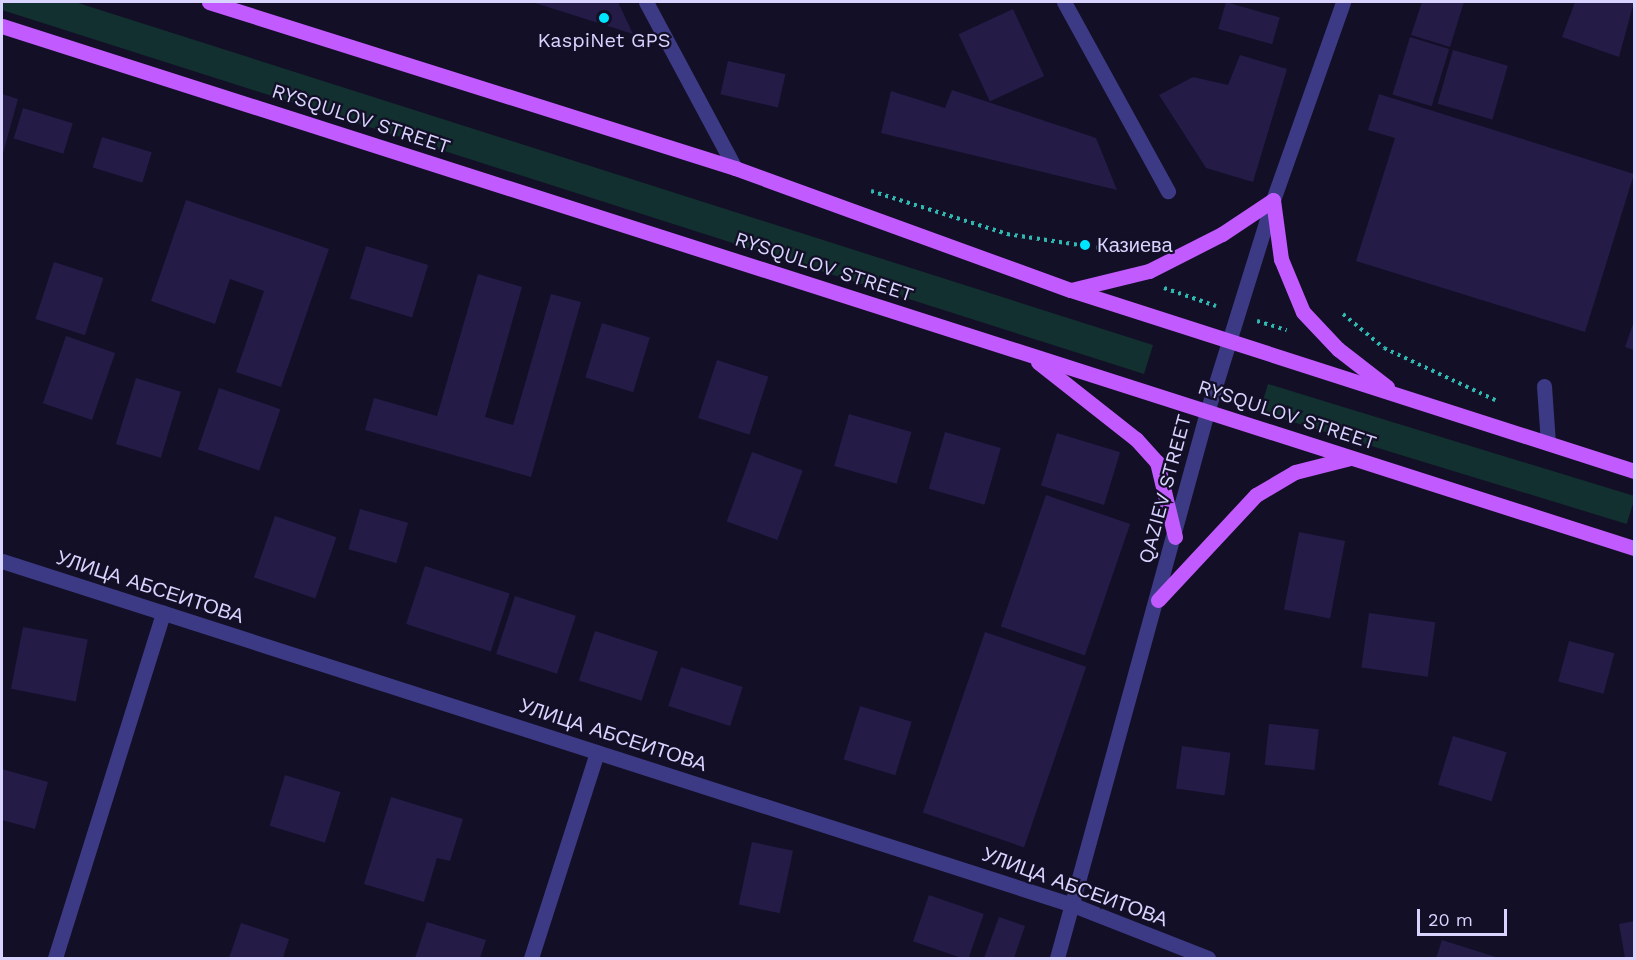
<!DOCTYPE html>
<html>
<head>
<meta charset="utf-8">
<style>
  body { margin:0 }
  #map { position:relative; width:1636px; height:960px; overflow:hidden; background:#130f26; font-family:"Work Sans",sans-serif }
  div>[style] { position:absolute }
  .green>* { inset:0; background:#12302f; transform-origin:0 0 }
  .building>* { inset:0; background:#241b47; transform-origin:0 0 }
  .path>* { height:4px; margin-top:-2px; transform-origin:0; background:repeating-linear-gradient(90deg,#2fb8b0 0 3px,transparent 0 7.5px) }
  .minor>* { height:15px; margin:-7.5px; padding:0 7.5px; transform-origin:7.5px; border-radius:7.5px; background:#3d3a85 }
  .major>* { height:15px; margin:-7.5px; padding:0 7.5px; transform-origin:7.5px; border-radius:7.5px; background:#c25bff }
  .dots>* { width:16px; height:16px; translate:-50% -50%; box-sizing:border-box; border:3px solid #130f26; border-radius:50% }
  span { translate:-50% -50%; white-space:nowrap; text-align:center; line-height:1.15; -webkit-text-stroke:4.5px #130f26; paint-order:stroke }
  .poi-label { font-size:20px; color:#d9d4ff }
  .left { translate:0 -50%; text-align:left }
  .street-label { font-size:20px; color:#d9d4ff }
  .frame { position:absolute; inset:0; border:3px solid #d9d4ff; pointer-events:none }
  .scale { position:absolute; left:1417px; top:909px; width:90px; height:27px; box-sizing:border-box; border:3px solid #d9d4ff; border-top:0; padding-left:8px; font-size:18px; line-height:21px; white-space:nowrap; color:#d9d4ff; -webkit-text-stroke:4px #130f26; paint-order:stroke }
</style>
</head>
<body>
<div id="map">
  <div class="green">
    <i style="clip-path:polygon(2px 2px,75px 2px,1153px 345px,1144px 374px,2px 10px)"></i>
    <i style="left:1268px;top:384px;width:384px;height:29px;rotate:17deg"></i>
  </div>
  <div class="building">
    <i style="clip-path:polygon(532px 2px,618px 2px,633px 34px)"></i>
    <i style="left:1226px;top:2px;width:56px;height:28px;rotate:16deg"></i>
    <i style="clip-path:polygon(1422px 2px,1464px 2px,1450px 47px,1411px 35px)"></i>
    <i style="clip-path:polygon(1575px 2px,1634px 2px,1619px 57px,1562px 37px)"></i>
    <i style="left:1013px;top:9px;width:74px;height:60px;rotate:65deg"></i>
    <i style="left:1410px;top:37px;width:41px;height:60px;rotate:17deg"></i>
    <i style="left:1453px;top:50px;width:57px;height:56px;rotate:16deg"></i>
    <i style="clip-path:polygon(1240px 55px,1287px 69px,1253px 182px,1206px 168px,1159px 95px,1193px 77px,1228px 85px)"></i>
    <i style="left:728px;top:61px;width:59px;height:34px;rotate:13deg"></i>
    <i style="clip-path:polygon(952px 90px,1096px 138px,1117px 190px,881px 133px,891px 91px,945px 108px)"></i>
    <i style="clip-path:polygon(2px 94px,18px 99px,2px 157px)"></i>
    <i style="clip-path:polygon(1379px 94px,1634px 174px,1585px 332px,1356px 261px,1395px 138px,1368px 130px)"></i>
    <i style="left:23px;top:108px;width:52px;height:32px;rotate:17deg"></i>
    <i style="left:102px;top:137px;width:52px;height:32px;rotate:17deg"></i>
    <i style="clip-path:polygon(186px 200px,329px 249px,281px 387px,236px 372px,264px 291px,230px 279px,215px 324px,151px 301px)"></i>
    <i style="left:366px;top:246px;width:65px;height:55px;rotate:17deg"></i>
    <i style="left:54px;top:262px;width:52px;height:60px;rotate:18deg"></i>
    <i style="clip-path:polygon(478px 274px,522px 287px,485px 417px,513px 425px,551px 294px,581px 302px,531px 477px,365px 430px,374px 398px,437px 416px)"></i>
    <i style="clip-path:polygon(1634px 321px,1634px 350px,1625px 347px)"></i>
    <i style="left:602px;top:323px;width:50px;height:57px;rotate:17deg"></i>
    <i style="left:66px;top:336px;width:52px;height:71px;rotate:19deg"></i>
    <i style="left:717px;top:360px;width:54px;height:61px;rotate:18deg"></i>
    <i style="left:136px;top:378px;width:47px;height:69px;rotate:17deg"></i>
    <i style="left:219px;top:388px;width:65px;height:65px;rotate:19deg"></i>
    <i style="left:849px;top:414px;width:65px;height:54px;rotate:16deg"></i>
    <i style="left:945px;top:432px;width:58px;height:59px;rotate:16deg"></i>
    <i style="left:1057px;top:433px;width:66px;height:55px;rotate:17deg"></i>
    <i style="left:752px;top:452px;width:54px;height:74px;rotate:20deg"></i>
    <i style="left:1046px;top:495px;width:89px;height:139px;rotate:19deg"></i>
    <i style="left:360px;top:509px;width:50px;height:42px;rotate:16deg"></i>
    <i style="left:275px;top:516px;width:65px;height:65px;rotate:19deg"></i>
    <i style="left:1299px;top:532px;width:47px;height:79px;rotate:11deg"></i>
    <i style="left:425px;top:566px;width:89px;height:61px;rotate:18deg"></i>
    <i style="left:515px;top:596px;width:64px;height:61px;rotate:18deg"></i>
    <i style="left:1369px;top:613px;width:67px;height:55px;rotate:8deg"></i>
    <i style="left:23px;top:627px;width:66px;height:63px;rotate:11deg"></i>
    <i style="left:595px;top:631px;width:66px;height:52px;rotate:18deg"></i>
    <i style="left:985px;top:632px;width:107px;height:191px;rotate:19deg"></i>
    <i style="left:1569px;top:641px;width:47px;height:42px;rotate:15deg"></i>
    <i style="left:681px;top:667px;width:65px;height:41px;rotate:18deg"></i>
    <i style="left:860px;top:706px;width:54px;height:56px;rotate:17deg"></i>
    <i style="left:1269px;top:724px;width:50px;height:41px;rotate:6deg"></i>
    <i style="left:1453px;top:736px;width:56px;height:51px;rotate:17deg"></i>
    <i style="left:1182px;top:746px;width:49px;height:43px;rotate:8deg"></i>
    <i style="clip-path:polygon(2px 769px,48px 782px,35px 829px,2px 820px)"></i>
    <i style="left:285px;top:775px;width:58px;height:53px;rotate:17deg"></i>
    <i style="clip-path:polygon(391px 797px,463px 819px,450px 861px,437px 858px,424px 902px,364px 884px)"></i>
    <i style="left:752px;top:842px;width:42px;height:64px;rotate:12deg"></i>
    <i style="left:929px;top:895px;width:58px;height:49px;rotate:19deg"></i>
    <i style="clip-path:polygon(999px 917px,1025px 926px,1014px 958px,984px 958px)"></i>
    <i style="clip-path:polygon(1634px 921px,1634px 958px,1625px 958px,1619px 924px)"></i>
    <i style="clip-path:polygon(427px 922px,486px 940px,480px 958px,415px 958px)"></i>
    <i style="clip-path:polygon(241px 923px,289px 939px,283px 958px,229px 958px)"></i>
    <i style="clip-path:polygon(1442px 940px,1499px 958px,1436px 958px)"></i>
  </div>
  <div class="path">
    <i style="left:871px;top:191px;width:143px;rotate:17.5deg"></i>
    <i style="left:1007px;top:234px;width:120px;rotate:8.6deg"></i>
    <i style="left:1164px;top:288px;width:55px;rotate:19.1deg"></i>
    <i style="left:1343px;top:314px;width:53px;rotate:39.7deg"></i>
    <i style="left:1384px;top:348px;width:123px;rotate:25.1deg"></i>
    <i style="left:1257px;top:321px;width:31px;rotate:17deg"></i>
  </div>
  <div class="minor">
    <i style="left:646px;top:2px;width:188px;rotate:61.8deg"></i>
    <i style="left:1064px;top:2px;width:216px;rotate:61.2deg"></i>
    <i style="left:1544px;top:386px;width:57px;rotate:86deg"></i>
    <i style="left:2px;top:561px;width:1125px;rotate:17.81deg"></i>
    <i style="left:1073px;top:905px;width:145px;rotate:21.4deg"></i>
    <i style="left:55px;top:958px;width:362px;rotate:-72.6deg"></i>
    <i style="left:531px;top:958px;width:216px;rotate:-72.2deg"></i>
    <i style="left:1057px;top:958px;width:566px;rotate:-74.64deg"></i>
    <i style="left:1207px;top:412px;width:222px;rotate:-72.7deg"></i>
    <i style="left:1273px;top:200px;width:210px;rotate:-70.5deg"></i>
  </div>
  <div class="major">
    <i style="left:209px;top:2px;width:552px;rotate:17.52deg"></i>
    <i style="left:735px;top:168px;width:357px;rotate:20deg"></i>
    <i style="left:1071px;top:290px;width:591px;rotate:17.82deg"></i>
    <i style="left:2px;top:26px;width:1713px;rotate:17.74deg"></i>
    <i style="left:1071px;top:290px;width:80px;rotate:-13.7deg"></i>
    <i style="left:1149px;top:271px;width:82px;rotate:-26.9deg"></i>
    <i style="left:1222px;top:234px;width:61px;rotate:-33.7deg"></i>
    <i style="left:1273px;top:200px;width:60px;rotate:82.3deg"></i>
    <i style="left:1281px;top:259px;width:57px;rotate:67.5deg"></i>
    <i style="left:1303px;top:312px;width:51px;rotate:46.6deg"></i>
    <i style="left:1338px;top:349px;width:62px;rotate:37.8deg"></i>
    <i style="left:1038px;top:362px;width:125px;rotate:38.2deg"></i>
    <i style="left:1136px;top:439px;width:31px;rotate:48deg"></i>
    <i style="left:1157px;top:462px;width:77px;rotate:76.5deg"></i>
    <i style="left:1158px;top:600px;width:144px;rotate:-47deg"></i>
    <i style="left:1256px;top:495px;width:45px;rotate:-30.5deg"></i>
    <i style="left:1295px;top:472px;width:57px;rotate:-14.3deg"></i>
  </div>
  <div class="dots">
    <i style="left:604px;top:18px;background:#00e5ff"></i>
    <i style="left:1085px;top:245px;background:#00e5ff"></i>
  </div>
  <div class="poi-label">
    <span style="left:604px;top:40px">KaspiNet GPS</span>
    <span class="left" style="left:1097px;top:245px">Казиева</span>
  </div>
  <div class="street-label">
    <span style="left:361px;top:119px;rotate:18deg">RYSQULOV STREET</span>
    <span style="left:824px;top:267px;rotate:18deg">RYSQULOV STREET</span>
    <span style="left:1287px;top:415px;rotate:18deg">RYSQULOV STREET</span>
    <span style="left:1165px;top:489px;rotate:-75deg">QAZIEV STREET</span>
    <span style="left:150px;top:587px;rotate:18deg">УЛИЦА АБСЕИТОВА</span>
    <span style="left:613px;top:735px;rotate:18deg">УЛИЦА АБСЕИТОВА</span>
    <span style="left:1075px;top:887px;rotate:20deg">УЛИЦА АБСЕИТОВА</span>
  </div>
  <div class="frame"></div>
  <div class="scale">20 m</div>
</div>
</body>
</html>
